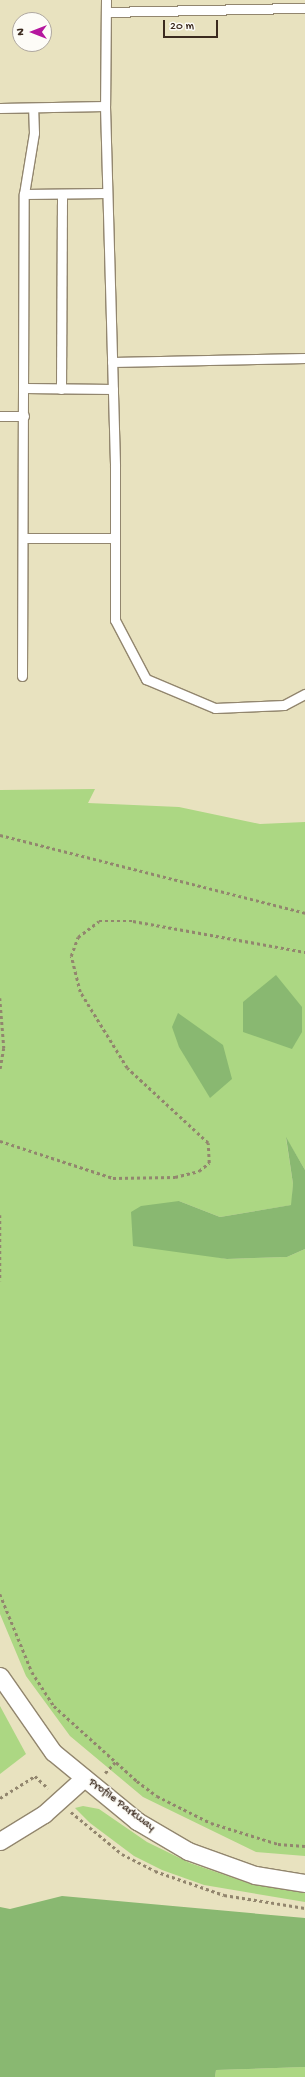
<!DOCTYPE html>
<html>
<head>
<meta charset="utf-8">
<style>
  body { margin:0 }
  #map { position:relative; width:305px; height:2077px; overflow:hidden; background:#e8e2bf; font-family:"Gochi Hand",sans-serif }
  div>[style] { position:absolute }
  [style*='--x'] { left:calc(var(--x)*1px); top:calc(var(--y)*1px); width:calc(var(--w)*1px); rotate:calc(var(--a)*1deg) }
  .green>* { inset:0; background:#acd783 }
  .forest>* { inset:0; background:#89b871 }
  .path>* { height:2.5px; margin-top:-1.25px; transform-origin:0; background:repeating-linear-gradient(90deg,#92866e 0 3px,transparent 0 6px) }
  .roads { filter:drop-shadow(1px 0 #92866e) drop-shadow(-1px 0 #92866e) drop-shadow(0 1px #92866e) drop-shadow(0 -1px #92866e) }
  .lane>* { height:9px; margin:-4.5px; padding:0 4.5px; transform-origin:4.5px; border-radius:4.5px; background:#fff }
  .street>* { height:17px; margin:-8.5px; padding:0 8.5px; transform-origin:8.5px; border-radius:8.5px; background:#fff }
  span { translate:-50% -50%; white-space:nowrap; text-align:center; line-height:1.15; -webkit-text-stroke:3.5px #fdfcf7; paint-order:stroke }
  .street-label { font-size:12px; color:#3b2a1e }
  .north { position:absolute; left:12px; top:12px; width:40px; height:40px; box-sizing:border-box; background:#fdfcf7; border:1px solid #afa8a0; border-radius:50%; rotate:270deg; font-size:11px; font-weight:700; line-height:16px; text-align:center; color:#3b2a1e }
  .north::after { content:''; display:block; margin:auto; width:14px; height:18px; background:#b5179e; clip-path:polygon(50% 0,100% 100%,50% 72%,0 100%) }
  .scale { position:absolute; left:163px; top:20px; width:55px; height:18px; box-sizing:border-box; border:2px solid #3b2a1e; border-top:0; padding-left:5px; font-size:12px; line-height:14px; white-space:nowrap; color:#3b2a1e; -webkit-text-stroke:3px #fdfcf7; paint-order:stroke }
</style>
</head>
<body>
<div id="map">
  <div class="green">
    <i style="clip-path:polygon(95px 789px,88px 803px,179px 807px,260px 824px,305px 822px,305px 1170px,286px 1138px,293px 1184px,292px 1205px,220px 1217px,179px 1201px,181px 1250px,227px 1259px,287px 1257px,305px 1249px,305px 1856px,256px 1852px,143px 1797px,70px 1736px,26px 1676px,0 1614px,0 790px)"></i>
    <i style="clip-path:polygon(0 1706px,26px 1754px,0 1774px)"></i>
    <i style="clip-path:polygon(83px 1806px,99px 1809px,147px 1842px,190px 1863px,251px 1884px,305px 1893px,305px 1902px,204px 1885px,162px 1870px,134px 1856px,90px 1823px,75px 1808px)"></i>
    <i style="clip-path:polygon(305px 2067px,305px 2077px,215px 2077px,216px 2070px)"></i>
  </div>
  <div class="forest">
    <i style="clip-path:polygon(276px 975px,302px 1007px,302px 1032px,292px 1049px,243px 1032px,243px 1002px)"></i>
    <i style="clip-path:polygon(178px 1013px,223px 1045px,232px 1079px,210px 1098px,179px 1047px,172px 1027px)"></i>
    <i style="clip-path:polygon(286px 1137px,305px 1170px,305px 1249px,287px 1257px,227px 1259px,133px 1246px,131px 1212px,141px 1206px,179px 1201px,220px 1217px,291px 1205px,293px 1184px)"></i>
    <i style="clip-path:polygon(62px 1896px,305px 1918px,305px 2067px,216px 2070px,215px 2077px,0 2077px,0 1907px,10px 1909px)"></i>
  </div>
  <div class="path">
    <i style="--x:0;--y:835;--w:315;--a:14.3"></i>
    <i style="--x:0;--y:998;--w:50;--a:85.4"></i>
    <i style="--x:4;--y:1048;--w:22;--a:100"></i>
    <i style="--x:0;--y:1141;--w:119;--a:18.1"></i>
    <i style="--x:113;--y:1178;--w:62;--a:-0.9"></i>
    <i style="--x:175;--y:1177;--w:25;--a:-14"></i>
    <i style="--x:199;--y:1171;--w:13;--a:-39"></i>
    <i style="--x:209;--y:1163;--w:20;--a:-93"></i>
    <i style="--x:208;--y:1143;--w:110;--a:-137.2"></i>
    <i style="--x:127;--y:1068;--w:89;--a:-121.7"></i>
    <i style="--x:80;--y:992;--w:37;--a:-104"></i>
    <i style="--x:71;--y:956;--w:20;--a:-70"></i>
    <i style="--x:78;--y:937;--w:26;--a:-37"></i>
    <i style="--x:99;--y:921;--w:34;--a:0"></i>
    <i style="--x:133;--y:921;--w:175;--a:10.2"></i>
    <i style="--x:0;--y:1215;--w:66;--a:90"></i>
    <i style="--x:0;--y:1594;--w:84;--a:67.7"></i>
    <i style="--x:32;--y:1672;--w:40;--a:57.1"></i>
    <i style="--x:54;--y:1706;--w:112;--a:42.1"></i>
    <i style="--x:137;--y:1781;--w:25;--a:37"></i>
    <i style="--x:157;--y:1796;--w:60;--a:26.6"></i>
    <i style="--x:211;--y:1823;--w:70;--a:17.4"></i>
    <i style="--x:278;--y:1844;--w:27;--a:4"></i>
    <i style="--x:105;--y:1773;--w:18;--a:-47"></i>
    <i style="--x:0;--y:1798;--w:41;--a:-32.2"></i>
    <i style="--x:35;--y:1776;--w:18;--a:43"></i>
    <i style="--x:71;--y:1812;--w:66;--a:39.5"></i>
    <i style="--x:122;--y:1854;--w:37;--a:27"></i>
    <i style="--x:155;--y:1871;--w:73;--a:19.2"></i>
    <i style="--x:224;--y:1895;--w:82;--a:9.1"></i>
  </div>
  <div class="roads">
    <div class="lane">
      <i style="--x:106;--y:0;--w:106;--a:90.5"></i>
      <i style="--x:105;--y:106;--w:360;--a:88.4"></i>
      <i style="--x:115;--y:466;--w:154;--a:90"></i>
      <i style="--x:115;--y:620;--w:67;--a:62.3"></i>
      <i style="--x:146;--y:679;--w:75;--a:22.8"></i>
      <i style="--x:215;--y:708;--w:69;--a:-2.5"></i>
      <i style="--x:284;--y:705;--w:24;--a:-28"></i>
      <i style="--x:106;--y:12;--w:199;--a:-1.2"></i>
      <i style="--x:0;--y:108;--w:105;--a:-1.1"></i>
      <i style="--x:24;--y:194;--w:83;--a:-0.7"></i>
      <i style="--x:112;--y:362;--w:193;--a:-1.2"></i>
      <i style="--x:25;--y:388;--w:88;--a:0.7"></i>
      <i style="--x:61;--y:389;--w:195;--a:-89.7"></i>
      <i style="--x:0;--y:416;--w:24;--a:0"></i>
      <i style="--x:24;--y:538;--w:91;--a:0"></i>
      <i style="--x:22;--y:676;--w:482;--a:-89.8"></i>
      <i style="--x:24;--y:194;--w:62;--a:-80.7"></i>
      <i style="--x:34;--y:133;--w:25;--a:-92"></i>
    </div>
    <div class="street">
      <i style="--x:0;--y:1676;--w:93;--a:55.1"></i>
      <i style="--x:53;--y:1752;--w:109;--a:39.4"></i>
      <i style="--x:137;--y:1821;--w:59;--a:30.5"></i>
      <i style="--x:188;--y:1851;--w:71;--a:19.7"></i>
      <i style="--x:255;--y:1875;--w:51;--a:9.1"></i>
      <i style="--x:0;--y:1841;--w:52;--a:-31.5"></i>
      <i style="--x:44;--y:1814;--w:54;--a:-42"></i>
    </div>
  </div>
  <div class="street-label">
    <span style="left:121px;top:1806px;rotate:37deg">Profile Parkway</span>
  </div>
  <div class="north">N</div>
  <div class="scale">20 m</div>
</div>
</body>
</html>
